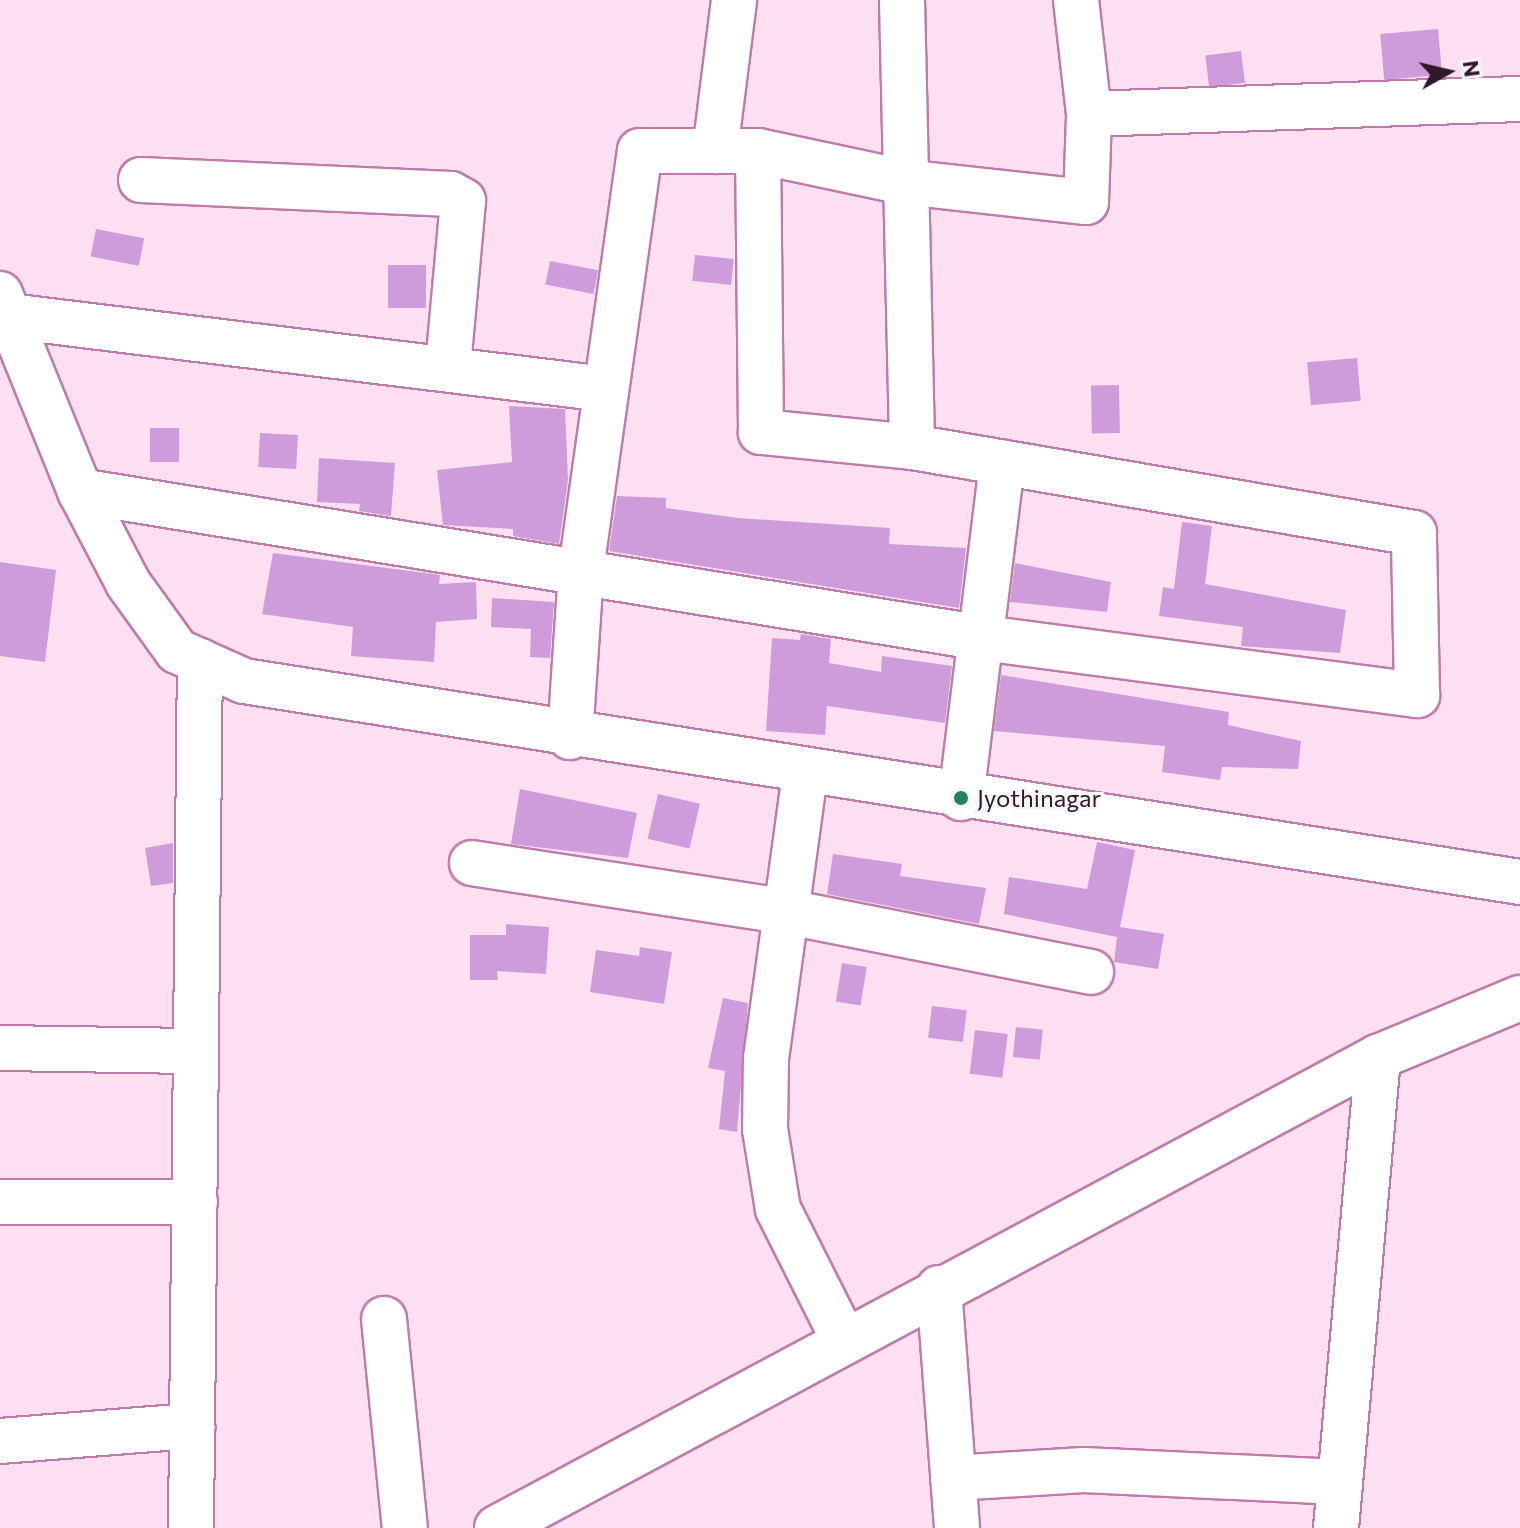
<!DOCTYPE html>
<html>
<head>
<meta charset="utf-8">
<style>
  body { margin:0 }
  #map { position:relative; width:1520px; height:1528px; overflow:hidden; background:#fddff2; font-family:Commissioner,sans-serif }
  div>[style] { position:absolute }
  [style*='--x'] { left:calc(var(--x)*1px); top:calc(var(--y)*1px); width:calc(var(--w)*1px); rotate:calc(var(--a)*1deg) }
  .building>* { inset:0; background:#ce9cda; transform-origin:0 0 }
  .roads { filter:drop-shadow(2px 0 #bf7ca9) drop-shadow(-2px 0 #bf7ca9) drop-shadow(0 2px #bf7ca9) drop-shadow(0 -2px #bf7ca9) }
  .minor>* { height:44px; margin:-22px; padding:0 22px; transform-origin:22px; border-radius:22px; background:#fff }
  .dots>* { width:22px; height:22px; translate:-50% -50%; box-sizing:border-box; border:4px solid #f6f6f6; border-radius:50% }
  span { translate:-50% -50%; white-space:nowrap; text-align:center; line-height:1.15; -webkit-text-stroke:6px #f6f6f6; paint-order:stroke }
  .poi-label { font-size:24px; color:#32172a }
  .left { translate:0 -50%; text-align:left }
  .north { position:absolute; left:1408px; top:32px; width:80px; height:80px; -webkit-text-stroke:6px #f6f6f6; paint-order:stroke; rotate:82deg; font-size:22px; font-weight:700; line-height:32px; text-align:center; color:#32172a }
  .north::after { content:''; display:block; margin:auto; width:28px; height:36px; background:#32172a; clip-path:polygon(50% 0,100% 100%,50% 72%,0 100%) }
</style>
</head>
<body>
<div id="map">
  <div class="building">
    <i style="left:1438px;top:29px;width:46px;height:58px;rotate:85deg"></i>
    <i style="left:1241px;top:51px;width:32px;height:36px;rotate:83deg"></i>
    <i style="left:96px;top:229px;width:49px;height:28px;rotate:11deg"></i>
    <i style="left:695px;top:255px;width:39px;height:26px;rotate:6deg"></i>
    <i style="left:550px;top:261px;width:49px;height:24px;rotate:11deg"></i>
    <i style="left:388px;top:265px;width:38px;height:43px"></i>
    <i style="left:1357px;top:358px;width:43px;height:50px;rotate:85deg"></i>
    <i style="left:1119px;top:385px;width:48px;height:28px;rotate:89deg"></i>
    <i style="clip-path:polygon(509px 406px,565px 409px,568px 480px,559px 544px,513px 536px,513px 529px,443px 525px,437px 470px,512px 462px)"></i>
    <i style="left:150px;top:428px;width:29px;height:34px"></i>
    <i style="left:260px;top:433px;width:38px;height:34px;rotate:3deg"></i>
    <i style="clip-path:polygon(319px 458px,395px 463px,391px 516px,359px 511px,360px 504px,317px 502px)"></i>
    <i style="clip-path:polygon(617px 496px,666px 498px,666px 508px,738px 518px,890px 528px,889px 544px,966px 548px,959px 608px,609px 551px)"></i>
    <i style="clip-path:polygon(1182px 522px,1212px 526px,1205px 584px,1346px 610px,1340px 653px,1241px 646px,1243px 627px,1159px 616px,1163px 587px,1174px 589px)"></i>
    <i style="clip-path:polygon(273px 553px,440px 575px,439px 584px,476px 582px,477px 619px,436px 622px,434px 662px,351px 656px,353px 627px,262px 614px)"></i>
    <i style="clip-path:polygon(0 562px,56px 570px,45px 662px,0 656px)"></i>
    <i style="clip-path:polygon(1015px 563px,1111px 582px,1107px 612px,1010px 602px)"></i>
    <i style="clip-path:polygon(492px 598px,554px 602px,550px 658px,530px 657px,531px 629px,491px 627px)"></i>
    <i style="clip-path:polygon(801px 634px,831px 639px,829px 663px,881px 672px,882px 656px,952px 666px,945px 723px,827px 706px,825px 735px,766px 731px,772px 638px,800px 640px)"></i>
    <i style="clip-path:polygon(1001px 675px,1229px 712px,1228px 725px,1301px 741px,1298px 769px,1222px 767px,1220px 780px,1162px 772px,1165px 746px,994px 731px)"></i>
    <i style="clip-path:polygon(520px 789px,637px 813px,628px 858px,511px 844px)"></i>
    <i style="left:658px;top:794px;width:43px;height:46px;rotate:13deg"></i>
    <i style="clip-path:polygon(1097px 842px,1135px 850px,1120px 927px,1164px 934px,1158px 969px,1114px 962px,1117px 937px,1004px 914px,1009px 877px,1087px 889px)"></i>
    <i style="clip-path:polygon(173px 843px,173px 883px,151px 886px,145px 848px)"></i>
    <i style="clip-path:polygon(833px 854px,902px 864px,900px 876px,986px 888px,979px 924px,827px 894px)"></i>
    <i style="clip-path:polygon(506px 924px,549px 927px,546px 974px,497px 971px,498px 980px,470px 980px,470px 935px,506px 935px)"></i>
    <i style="clip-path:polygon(640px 947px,672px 952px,664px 1004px,590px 992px,596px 950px,639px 956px)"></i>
    <i style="left:842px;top:963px;width:25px;height:39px;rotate:9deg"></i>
    <i style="clip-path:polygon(723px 998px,748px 1003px,737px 1132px,719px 1129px,725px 1071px,708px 1068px)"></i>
    <i style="left:932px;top:1006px;width:35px;height:32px;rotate:7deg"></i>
    <i style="left:1016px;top:1027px;width:27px;height:30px;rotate:6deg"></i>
    <i style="left:975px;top:1030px;width:33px;height:44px;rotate:7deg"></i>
  </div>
  <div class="roads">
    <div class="minor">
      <i style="--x:902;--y:0;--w:447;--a:88.7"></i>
      <i style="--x:1089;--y:114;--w:431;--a:-2"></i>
      <i style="--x:715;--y:151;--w:152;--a:-82.8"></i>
      <i style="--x:141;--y:180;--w:310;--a:2.6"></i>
      <i style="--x:451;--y:194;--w:14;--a:30"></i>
      <i style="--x:463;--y:201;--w:166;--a:95.2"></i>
      <i style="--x:0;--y:294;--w:213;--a:67.9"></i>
      <i style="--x:80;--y:491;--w:104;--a:62.4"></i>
      <i style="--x:128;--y:583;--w:84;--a:54.2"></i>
      <i style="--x:177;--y:651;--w:73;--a:24.1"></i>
      <i style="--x:244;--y:681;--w:1292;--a:8.95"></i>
      <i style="--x:9;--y:316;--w:600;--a:6.98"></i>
      <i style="--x:80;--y:491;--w:915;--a:9.25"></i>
      <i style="--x:983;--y:638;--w:438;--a:7.5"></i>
      <i style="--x:1417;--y:695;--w:162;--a:-91.1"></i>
      <i style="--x:1414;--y:533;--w:509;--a:-170.28"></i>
      <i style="--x:912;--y:447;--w:152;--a:-174.3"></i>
      <i style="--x:761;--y:432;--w:281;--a:-90.6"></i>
      <i style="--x:570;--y:737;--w:167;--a:-86.2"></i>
      <i style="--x:581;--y:570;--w:423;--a:-82"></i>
      <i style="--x:640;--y:151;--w:118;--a:0"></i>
      <i style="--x:758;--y:151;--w:149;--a:12"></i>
      <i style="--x:904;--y:182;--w:183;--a:6.3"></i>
      <i style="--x:1086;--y:202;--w:88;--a:-88"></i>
      <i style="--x:1089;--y:114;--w:115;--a:-96.5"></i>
      <i style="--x:805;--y:774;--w:287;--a:97.8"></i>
      <i style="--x:766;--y:1058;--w:71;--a:90.8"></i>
      <i style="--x:765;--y:1129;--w:81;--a:80.8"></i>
      <i style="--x:778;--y:1209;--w:147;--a:63.3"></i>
      <i style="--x:961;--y:798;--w:338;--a:-83"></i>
      <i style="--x:472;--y:863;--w:315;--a:8.8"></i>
      <i style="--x:783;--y:911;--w:314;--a:11.2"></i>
      <i style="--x:0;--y:1048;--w:196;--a:0.9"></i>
      <i style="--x:0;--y:1202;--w:195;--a:0"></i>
      <i style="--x:939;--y:1288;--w:241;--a:85.7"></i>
      <i style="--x:384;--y:1319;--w:210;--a:84.3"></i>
      <i style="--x:0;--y:1441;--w:193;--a:-4.5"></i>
      <i style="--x:953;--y:1478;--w:131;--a:-3.5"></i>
      <i style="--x:1084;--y:1470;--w:256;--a:2.7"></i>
      <i style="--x:191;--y:1528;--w:867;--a:-89.41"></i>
      <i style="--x:497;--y:1528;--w:999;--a:-28.13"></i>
      <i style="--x:1378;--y:1057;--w:154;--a:-22.6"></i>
      <i style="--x:1336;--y:1528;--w:473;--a:-84.9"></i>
    </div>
  </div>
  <div class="dots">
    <i style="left:961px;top:798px;background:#248258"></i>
  </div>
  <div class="poi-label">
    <span class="left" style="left:977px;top:798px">Jyothinagar</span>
  </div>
  <div class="north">N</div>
</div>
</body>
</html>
